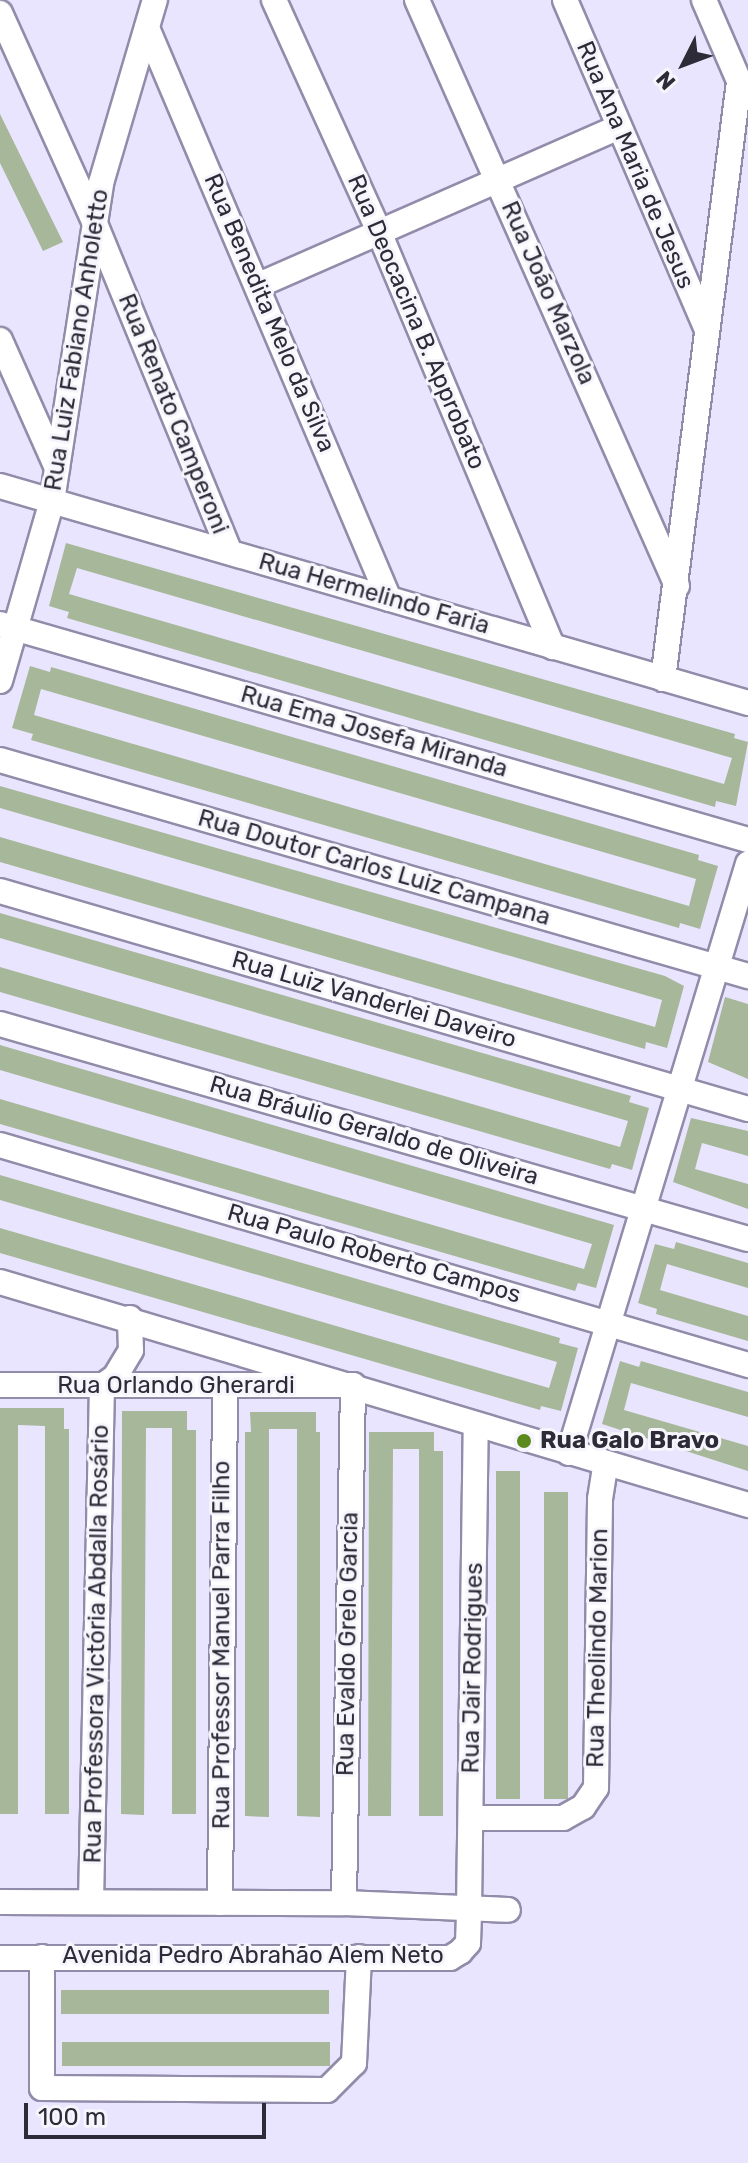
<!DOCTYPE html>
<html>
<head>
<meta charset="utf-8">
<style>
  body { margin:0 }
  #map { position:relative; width:748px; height:2163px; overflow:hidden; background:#eae5ff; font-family:Rubik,sans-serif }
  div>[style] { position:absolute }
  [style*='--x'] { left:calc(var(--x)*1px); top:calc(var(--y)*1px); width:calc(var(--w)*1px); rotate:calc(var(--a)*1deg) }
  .building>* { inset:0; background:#a7b799; transform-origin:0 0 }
  .roads { filter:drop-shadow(2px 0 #928ba9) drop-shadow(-2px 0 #928ba9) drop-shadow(0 2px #928ba9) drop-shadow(0 -2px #928ba9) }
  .minor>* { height:24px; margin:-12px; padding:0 12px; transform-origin:12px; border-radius:12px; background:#fff }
  .dots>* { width:22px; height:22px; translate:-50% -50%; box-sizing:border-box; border:4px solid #f6f5fc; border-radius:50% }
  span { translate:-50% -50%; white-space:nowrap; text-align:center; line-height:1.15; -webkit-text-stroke:6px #f6f5fc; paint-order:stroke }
  .street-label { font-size:24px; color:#2d2b37 }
  .poi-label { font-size:24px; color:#2d2b37; font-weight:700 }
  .left { translate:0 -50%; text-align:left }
  .north { position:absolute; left:644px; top:24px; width:80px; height:80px; -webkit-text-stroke:6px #f6f5fc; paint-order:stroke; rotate:228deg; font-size:22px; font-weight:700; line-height:32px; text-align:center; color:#2d2b37 }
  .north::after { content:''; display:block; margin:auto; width:28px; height:36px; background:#2d2b37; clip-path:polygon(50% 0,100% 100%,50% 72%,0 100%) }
  .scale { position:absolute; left:24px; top:2103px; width:242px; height:36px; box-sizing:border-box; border:4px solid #2d2b37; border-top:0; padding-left:10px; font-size:24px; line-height:28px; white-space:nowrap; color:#2d2b37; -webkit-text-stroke:6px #f6f5fc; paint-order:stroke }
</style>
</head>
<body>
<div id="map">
  <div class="building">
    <i style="clip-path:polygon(0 114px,63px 242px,43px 251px,0 163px)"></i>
    <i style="clip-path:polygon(evenodd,66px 543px,735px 734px,734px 738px,748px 742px,736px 806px,716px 801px,715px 807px,67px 618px,69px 612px,49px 606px,66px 543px,77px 568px,732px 758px,724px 784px,69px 594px,77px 568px)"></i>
    <i style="clip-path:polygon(evenodd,30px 666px,50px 672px,51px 667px,699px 855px,698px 860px,718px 866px,700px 929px,680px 923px,679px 928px,31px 740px,33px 734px,12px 728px,30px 666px,41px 689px,696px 879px,689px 906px,34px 715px,41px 689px)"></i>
    <i style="clip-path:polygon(0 786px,665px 976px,684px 986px,667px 1048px,646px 1042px,645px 1049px,0 862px,0 837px,655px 1027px,662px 1000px,0 808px)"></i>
    <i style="clip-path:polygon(0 913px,631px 1096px,629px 1102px,649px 1108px,632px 1170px,612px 1164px,610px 1169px,0 992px,0 967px,620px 1147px,628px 1121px,0 938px)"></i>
    <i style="clip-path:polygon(725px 997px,748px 1004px,748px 1079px,708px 1062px)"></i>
    <i style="clip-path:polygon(0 1045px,614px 1225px,596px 1288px,578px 1283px,575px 1291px,0 1124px,0 1099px,584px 1269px,592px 1244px,0 1070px)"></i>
    <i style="clip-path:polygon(691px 1118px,748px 1131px,748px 1156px,702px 1143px,695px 1169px,748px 1184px,748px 1209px,673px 1182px)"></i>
    <i style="clip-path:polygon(0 1175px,560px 1338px,559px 1343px,578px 1348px,561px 1411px,541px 1406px,540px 1410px,0 1253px,0 1228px,549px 1388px,557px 1362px,0 1200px)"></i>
    <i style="clip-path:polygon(676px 1242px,748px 1263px,748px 1288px,667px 1264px,660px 1290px,748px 1316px,748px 1341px,656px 1314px,657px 1309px,638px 1303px,655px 1244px,674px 1249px)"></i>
    <i style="clip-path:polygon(620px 1361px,639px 1367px,641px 1361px,748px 1392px,748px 1417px,631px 1383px,624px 1410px,748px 1446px,748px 1471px,602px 1424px)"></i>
    <i style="clip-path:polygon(0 1408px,64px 1408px,64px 1429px,69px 1429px,69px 1814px,45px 1814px,45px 1426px,18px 1425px,18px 1814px,0 1814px)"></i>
    <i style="clip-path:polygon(122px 1411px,187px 1411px,187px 1430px,196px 1430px,196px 1814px,172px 1814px,172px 1428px,146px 1428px,144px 1815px,121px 1814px)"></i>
    <i style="clip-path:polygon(250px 1412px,316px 1412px,316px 1432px,320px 1432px,320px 1817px,297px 1816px,297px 1429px,269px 1429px,269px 1817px,245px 1816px,245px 1432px,251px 1432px)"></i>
    <i style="clip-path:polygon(369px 1432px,434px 1432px,434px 1451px,443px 1451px,443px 1816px,419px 1816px,419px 1449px,393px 1449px,391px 1816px,368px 1816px)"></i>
    <i style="left:496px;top:1471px;width:24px;height:328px"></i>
    <i style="left:544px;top:1492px;width:24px;height:307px"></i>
    <i style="left:61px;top:1990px;width:268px;height:24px"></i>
    <i style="left:62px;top:2042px;width:268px;height:24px"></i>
  </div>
  <div class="roads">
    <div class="minor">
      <i style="--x:274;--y:0;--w:255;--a:65.6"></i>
      <i style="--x:379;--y:232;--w:450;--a:67.3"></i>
      <i style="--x:417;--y:0;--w:641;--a:66.07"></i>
      <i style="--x:565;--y:0;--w:357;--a:66.7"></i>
      <i style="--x:704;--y:0;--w:106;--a:66.6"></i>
      <i style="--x:0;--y:13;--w:228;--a:65.7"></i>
      <i style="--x:94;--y:221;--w:358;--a:67.7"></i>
      <i style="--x:147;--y:28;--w:620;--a:67.03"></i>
      <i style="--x:259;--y:285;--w:393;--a:-23.7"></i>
      <i style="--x:0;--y:340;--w:140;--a:66"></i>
      <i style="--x:0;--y:486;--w:779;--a:16.18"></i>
      <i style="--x:0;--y:624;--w:779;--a:16.11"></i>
      <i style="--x:663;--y:679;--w:602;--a:-82.75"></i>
      <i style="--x:0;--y:681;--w:187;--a:-73.9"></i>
      <i style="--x:52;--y:501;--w:322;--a:-81.2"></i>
      <i style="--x:101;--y:183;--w:191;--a:-73.6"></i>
      <i style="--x:0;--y:760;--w:779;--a:16.11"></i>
      <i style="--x:0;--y:891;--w:779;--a:16.25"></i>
      <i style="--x:0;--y:1024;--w:778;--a:16.04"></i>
      <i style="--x:0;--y:1145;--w:780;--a:16.39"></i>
      <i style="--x:0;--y:1282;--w:781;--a:16.6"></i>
      <i style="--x:0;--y:1385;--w:353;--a:0"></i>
      <i style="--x:353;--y:1385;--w:518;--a:91"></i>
      <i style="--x:569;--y:1453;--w:616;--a:-73.1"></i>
      <i style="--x:471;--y:1818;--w:92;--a:0"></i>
      <i style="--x:563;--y:1818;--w:23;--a:-29"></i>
      <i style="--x:583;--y:1807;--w:23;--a:-56"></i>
      <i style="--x:596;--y:1788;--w:289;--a:-89.2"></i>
      <i style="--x:600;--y:1499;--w:33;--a:-81"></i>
      <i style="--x:0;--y:1902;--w:344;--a:0.2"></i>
      <i style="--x:344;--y:1903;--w:164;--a:2.4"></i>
      <i style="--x:91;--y:1902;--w:516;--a:-88.78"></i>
      <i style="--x:102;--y:1386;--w:16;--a:-35"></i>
      <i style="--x:115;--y:1377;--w:31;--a:-59"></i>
      <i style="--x:131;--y:1350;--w:32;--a:-92"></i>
      <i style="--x:220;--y:1903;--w:516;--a:-89.44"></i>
      <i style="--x:42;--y:1957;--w:131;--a:90"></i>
      <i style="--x:42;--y:2088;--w:285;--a:0.4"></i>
      <i style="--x:327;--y:2090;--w:38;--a:-45"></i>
      <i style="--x:354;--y:2063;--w:106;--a:-87.3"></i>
      <i style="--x:0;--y:1958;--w:450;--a:0"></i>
      <i style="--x:450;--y:1958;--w:12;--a:-31"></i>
      <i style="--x:460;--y:1952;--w:12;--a:-48"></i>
      <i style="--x:468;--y:1943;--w:34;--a:-88"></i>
      <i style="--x:469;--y:1909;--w:481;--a:-89.2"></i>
    </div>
  </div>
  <div class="dots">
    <i style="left:524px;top:1441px;background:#5b891c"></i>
  </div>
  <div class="street-label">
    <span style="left:635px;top:165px;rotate:67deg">Rua Ana Maria de Jesus</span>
    <span style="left:548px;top:293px;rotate:66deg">Rua João Marzola</span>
    <span style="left:269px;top:313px;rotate:67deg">Rua Benedita Melo da Silva</span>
    <span style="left:416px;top:322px;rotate:67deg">Rua Deocacina B. Approbato</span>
    <span style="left:77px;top:340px;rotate:-81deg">Rua Luiz Fabiano Anholetto</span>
    <span style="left:173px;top:414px;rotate:68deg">Rua Renato Camperoni</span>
    <span style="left:374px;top:594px;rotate:16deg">Rua Hermelindo Faria</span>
    <span style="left:374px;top:732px;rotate:16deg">Rua Ema Josefa Miranda</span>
    <span style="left:374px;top:868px;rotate:16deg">Rua Doutor Carlos Luiz Campana</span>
    <span style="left:374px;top:1000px;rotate:16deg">Rua Luiz Vanderlei Daveiro</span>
    <span style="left:374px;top:1131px;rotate:16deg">Rua Bráulio Geraldo de Oliveira</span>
    <span style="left:374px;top:1254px;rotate:16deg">Rua Paulo Roberto Campos</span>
    <span style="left:176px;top:1386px">Rua Orlando Gherardi</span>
    <span style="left:97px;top:1644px;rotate:-89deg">Rua Professora Victória Abdalla Rosário</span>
    <span style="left:348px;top:1644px;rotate:-89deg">Rua Evaldo Grelo Garcia</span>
    <span style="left:222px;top:1645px;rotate:-90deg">Rua Professor Manuel Parra Filho</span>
    <span style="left:598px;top:1648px;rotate:-89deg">Rua Theolindo Marion</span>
    <span style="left:473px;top:1668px;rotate:-89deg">Rua Jair Rodrigues</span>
    <span style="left:253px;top:1956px">Avenida Pedro Abrahão Alem Neto</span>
  </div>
  <div class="poi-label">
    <span class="left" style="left:540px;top:1441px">Rua Galo Bravo</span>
  </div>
  <div class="north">N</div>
  <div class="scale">100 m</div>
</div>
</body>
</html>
